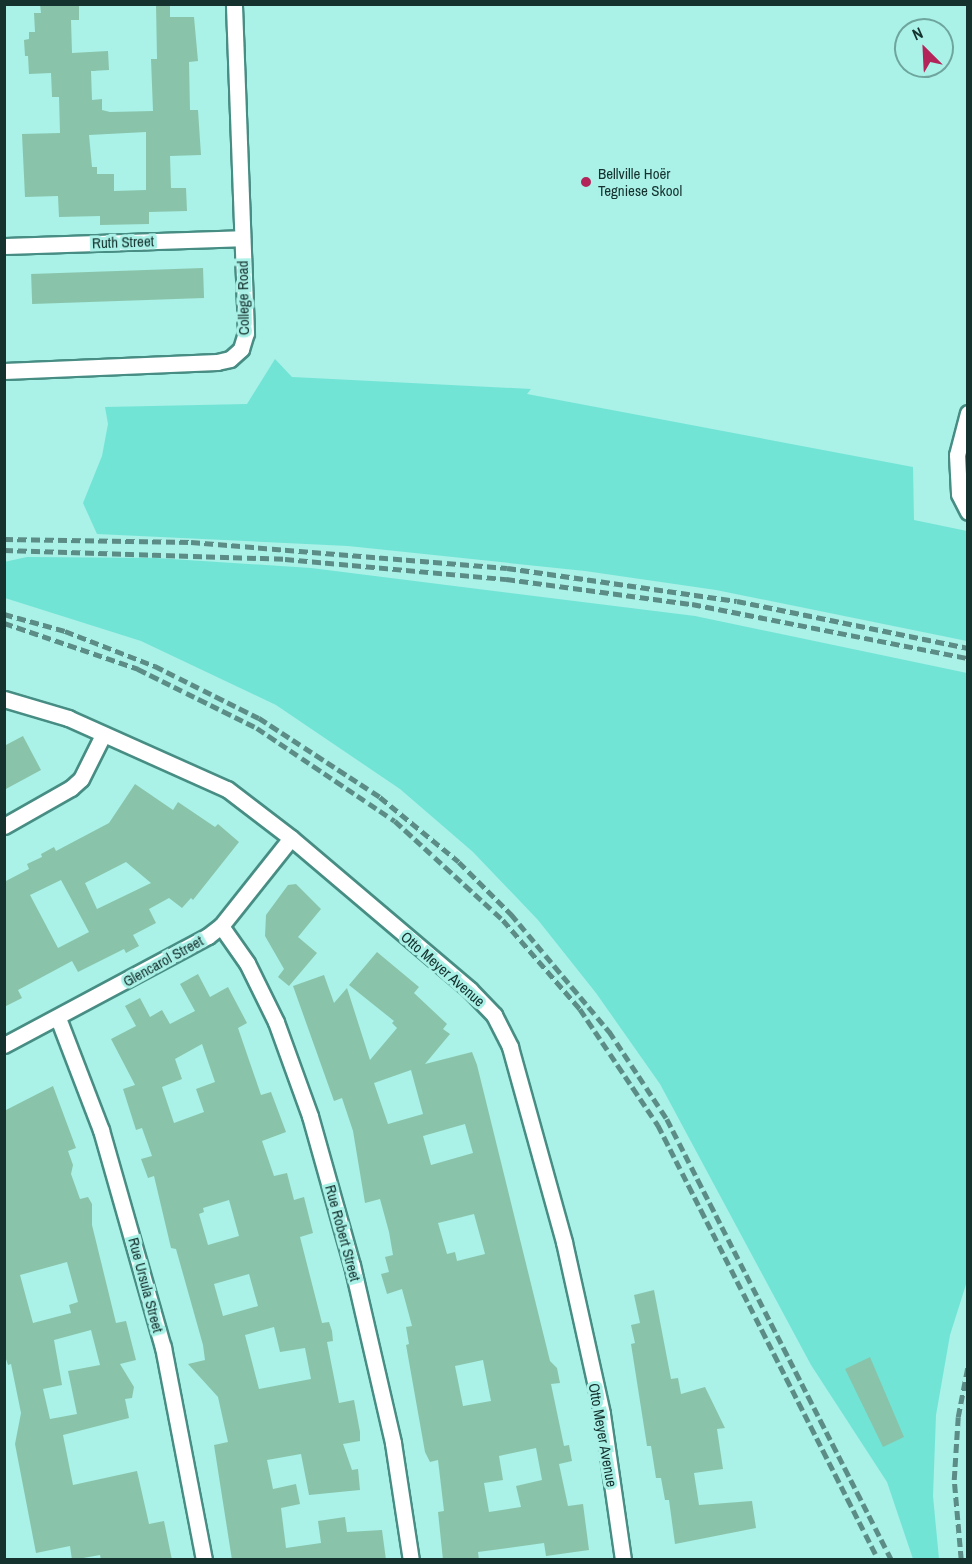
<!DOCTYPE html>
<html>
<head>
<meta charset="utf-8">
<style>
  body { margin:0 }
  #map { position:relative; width:972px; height:1564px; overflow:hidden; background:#aaf1e7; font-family:"Archivo Narrow",sans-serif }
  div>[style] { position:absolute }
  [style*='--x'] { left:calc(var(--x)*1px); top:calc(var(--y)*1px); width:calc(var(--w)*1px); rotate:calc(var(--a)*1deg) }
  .green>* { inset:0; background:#71e4d6 }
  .building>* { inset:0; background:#89c4aa; transform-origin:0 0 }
  .roads { filter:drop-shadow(2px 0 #478d84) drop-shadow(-2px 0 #478d84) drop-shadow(0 2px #478d84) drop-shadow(0 -2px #478d84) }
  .minor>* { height:15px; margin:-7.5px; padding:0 7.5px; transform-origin:7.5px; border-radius:7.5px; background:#fff }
  .rail>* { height:4.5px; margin-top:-2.25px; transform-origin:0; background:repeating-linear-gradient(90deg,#5b8c85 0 9px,transparent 0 13.5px) }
  .dots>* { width:16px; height:16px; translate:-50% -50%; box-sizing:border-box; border:3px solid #aaf1e7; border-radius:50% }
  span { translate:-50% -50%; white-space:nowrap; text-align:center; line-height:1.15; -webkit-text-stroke:6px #aaf1e7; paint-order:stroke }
  .poi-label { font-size:15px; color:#15322e }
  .left { translate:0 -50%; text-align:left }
  .street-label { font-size:15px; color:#15322e }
  .frame { position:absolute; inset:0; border:6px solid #15322e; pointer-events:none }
  .north { position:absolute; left:894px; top:18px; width:60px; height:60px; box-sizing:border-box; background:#aaf1e7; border:2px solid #6ea59d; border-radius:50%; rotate:336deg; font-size:16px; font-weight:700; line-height:24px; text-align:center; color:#15322e }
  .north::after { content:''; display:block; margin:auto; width:21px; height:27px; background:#b32559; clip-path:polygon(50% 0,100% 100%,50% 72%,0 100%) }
</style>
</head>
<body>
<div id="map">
  <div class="green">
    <i style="clip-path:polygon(275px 359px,292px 377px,531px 389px,527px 394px,913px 467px,914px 520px,967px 531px,967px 641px,716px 590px,585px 571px,348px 546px,97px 534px,83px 503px,102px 456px,108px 424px,105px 407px,247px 404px)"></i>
    <i style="clip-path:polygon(27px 557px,156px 558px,311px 568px,695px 616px,967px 673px,968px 1278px,950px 1335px,936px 1415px,933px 1496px,939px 1559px,913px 1559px,887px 1482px,811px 1365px,660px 1084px,596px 993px,538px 920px,473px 852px,400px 789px,276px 705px,141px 641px,5px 598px,4px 562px)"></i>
  </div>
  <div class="building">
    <i style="clip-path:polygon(evenodd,40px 4px,79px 4px,79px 20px,71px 20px,72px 53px,108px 51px,109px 70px,91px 71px,92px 100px,102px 99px,102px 110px,110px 112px,153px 111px,151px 59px,157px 59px,156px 4px,170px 4px,170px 17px,194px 17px,198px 61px,189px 62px,190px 110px,198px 110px,201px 155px,170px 156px,171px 188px,186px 188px,187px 211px,149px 212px,149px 224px,100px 225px,100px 216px,59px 217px,58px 196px,25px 197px,22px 134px,60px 133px,59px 97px,52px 97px,51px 73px,29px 74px,28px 56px,25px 56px,24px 40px,29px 39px,29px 32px,35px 32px,34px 13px,41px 13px,40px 4px,146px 132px,146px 190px,114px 191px,114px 174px,97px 174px,97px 167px,92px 167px,89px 135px,146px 132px)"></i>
    <i style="left:203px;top:268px;width:30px;height:172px;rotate:88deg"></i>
    <i style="clip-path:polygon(23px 736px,41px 770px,4px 790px,4px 746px)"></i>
    <i style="clip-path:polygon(evenodd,135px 784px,173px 810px,178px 802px,215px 827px,218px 824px,239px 842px,193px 900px,191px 898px,182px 908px,169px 898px,149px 909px,156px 923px,133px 935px,139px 946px,126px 953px,124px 949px,78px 972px,72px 961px,18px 990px,22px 998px,4px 1007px,4px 882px,29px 869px,27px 864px,42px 857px,41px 854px,54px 847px,56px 851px,109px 823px,135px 784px,126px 862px,151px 883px,97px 909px,85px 883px,126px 862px,135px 784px,61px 880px,89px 932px,58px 948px,30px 895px,61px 880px)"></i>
    <i style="clip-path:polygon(296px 884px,321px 909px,298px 937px,317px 953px,289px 986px,278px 977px,284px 969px,265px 936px,266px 915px,288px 885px)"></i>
    <i style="clip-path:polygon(evenodd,377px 952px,419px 987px,414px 993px,447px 1024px,443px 1029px,450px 1034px,425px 1064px,472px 1052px,477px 1065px,550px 1361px,557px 1368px,560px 1383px,551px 1384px,564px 1446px,569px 1445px,572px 1461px,559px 1464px,568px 1506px,583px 1504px,589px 1550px,546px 1556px,544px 1543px,478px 1552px,479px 1560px,443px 1560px,438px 1512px,444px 1511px,438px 1460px,430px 1462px,425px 1452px,406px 1345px,409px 1344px,406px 1327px,412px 1326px,402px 1289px,387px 1294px,381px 1274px,389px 1272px,385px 1257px,393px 1255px,389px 1232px,380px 1199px,365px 1203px,353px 1131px,342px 1098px,334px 1101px,293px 986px,324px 975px,334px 1003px,347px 988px,370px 1060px,397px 1028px,392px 1023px,394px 1021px,349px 985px,377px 952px,411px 1070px,423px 1114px,388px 1124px,374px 1083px,411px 1070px,377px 952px,465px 1124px,473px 1153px,431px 1165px,423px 1136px,465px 1124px,377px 952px,474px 1214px,485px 1254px,457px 1261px,455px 1252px,447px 1254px,438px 1223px,474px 1214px,377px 952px,483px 1360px,491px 1401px,463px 1406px,455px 1366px,483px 1360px,377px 952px,536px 1448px,542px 1480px,516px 1486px,521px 1507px,489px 1512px,484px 1483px,503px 1480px,499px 1456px,536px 1448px)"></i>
    <i style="clip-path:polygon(evenodd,198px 974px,210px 997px,228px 987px,247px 1023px,238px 1028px,261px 1095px,271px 1092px,286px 1132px,262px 1141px,274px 1176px,287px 1173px,294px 1200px,304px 1197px,313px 1233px,300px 1237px,322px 1323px,329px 1322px,332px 1331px,333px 1341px,327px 1342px,339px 1403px,354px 1400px,360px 1432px,360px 1441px,343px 1444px,352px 1470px,358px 1469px,360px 1490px,309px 1495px,301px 1454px,267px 1460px,273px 1489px,296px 1484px,300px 1504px,281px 1508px,286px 1548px,321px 1543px,318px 1521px,345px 1517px,347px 1532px,382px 1530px,386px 1560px,232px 1560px,214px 1445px,228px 1442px,218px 1397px,188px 1364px,205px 1360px,203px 1345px,176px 1249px,171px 1248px,154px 1176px,148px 1178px,141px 1159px,152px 1156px,142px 1128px,136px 1130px,123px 1089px,135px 1085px,111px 1039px,136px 1026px,125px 1006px,140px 998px,150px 1017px,162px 1010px,170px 1024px,195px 1011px,180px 984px,198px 974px,202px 1044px,215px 1082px,196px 1089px,204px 1112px,174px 1123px,162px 1087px,182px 1079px,175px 1059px,202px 1044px,198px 974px,229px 1200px,239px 1236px,208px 1245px,199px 1214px,204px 1212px,203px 1208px,229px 1200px,198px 974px,249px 1274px,258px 1306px,223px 1316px,214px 1284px,249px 1274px,198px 974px,274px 1327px,280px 1352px,305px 1348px,311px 1379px,259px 1389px,245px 1335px,274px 1327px)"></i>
    <i style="clip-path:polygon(evenodd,53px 1086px,76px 1148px,68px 1151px,73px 1165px,71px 1174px,80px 1199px,88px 1197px,92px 1204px,92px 1225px,116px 1323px,126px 1321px,136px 1360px,120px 1364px,134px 1387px,132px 1398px,125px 1399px,129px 1418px,63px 1435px,73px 1485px,137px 1471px,149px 1524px,164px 1521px,172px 1560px,101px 1560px,100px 1555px,72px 1560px,70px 1546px,36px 1553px,15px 1444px,21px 1413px,11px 1364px,8px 1365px,4px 1353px,4px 1111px,53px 1086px,67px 1262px,78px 1302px,69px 1305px,71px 1313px,33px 1323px,20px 1275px,67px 1262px,53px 1086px,91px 1330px,100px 1365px,68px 1371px,77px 1414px,50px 1419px,43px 1389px,62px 1385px,54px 1340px,91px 1330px)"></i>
    <i style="clip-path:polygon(654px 1290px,671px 1379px,678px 1378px,681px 1394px,705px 1387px,725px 1428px,717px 1429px,723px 1469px,694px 1473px,699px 1505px,752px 1501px,756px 1528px,675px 1544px,669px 1500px,665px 1500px,661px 1478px,656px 1478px,651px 1446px,647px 1446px,631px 1344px,635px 1343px,631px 1325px,640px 1323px,634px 1295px)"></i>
    <i style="clip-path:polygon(870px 1357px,904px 1437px,883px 1447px,845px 1369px)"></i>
  </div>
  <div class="roads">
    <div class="minor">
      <i style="--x:4;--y:246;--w:237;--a:-1.9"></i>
      <i style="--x:4;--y:371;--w:213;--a:-2.4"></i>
      <i style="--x:217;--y:362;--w:13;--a:-13"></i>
      <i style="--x:230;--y:359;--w:15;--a:-42"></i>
      <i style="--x:241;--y:349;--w:17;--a:-73"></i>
      <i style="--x:246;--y:333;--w:329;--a:-92.1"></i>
      <i style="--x:968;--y:413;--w:43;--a:104.7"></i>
      <i style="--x:957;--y:455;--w:39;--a:87"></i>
      <i style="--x:959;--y:494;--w:20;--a:63"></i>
      <i style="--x:4;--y:699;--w:67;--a:16.5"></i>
      <i style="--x:68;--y:718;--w:174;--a:24.1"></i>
      <i style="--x:227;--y:789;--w:81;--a:37.4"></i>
      <i style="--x:291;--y:838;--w:235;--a:40.3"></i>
      <i style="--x:470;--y:990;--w:35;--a:46"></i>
      <i style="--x:494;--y:1015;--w:36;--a:63"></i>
      <i style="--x:510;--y:1047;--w:202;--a:74.5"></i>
      <i style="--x:564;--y:1242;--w:176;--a:77.5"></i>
      <i style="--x:602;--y:1414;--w:148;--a:81.8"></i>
      <i style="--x:4;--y:826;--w:77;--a:-29.6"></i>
      <i style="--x:71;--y:788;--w:13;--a:-42"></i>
      <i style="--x:81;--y:779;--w:47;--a:-63.4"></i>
      <i style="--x:221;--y:926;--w:45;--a:54.9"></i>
      <i style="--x:247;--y:963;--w:66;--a:63.8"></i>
      <i style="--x:276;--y:1022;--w:100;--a:70.1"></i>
      <i style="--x:310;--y:1116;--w:155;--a:74.3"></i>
      <i style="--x:352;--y:1265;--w:183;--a:77"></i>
      <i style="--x:393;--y:1443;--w:118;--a:81.3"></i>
      <i style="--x:58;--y:1018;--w:120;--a:69"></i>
      <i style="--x:101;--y:1130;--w:226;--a:74.1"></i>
      <i style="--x:163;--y:1347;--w:217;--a:79.1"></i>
      <i style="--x:4;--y:1045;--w:231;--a:-28.1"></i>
      <i style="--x:208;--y:936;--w:16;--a:-38"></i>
      <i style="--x:221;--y:926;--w:112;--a:-51.5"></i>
    </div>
  </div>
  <div class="rail">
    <i style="--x:4;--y:539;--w:187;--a:0.9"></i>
    <i style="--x:191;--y:542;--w:317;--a:4.7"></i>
    <i style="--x:507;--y:568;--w:232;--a:8.2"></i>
    <i style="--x:737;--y:601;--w:236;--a:11.5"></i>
    <i style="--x:4;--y:550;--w:281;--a:1.8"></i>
    <i style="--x:285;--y:559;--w:222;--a:5.2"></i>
    <i style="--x:506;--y:579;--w:188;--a:7.7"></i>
    <i style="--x:692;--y:604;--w:281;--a:11.1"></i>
    <i style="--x:4;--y:614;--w:63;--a:15.6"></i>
    <i style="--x:65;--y:631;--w:97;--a:21.3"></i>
    <i style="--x:155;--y:666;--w:116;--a:26.6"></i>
    <i style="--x:259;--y:718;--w:145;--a:33.1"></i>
    <i style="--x:380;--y:797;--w:102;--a:39.4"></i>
    <i style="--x:459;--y:862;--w:74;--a:45"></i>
    <i style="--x:511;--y:914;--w:153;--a:50.1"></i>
    <i style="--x:609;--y:1031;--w:105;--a:56.6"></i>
    <i style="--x:667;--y:1119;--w:495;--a:63"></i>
    <i style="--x:4;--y:623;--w:142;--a:18.9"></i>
    <i style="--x:138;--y:669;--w:133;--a:26.4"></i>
    <i style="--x:257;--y:728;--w:166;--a:34"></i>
    <i style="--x:395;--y:821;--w:147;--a:42.5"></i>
    <i style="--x:503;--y:920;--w:118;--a:49.1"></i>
    <i style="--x:580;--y:1009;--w:140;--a:56.1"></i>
    <i style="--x:658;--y:1125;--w:488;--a:63.1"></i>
    <i style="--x:961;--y:1560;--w:80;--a:-95"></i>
    <i style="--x:954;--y:1480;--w:63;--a:-86.4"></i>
    <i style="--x:958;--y:1417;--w:53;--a:-79.1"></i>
  </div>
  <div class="dots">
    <i style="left:586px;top:182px;background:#b32559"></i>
  </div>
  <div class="poi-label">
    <span class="left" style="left:598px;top:182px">Bellville Hoër<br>Tegniese Skool</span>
  </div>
  <div class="street-label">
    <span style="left:123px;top:242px;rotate:-2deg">Ruth Street</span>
    <span style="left:243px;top:298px;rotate:-91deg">College Road</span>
    <span style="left:163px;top:961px;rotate:-29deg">Glencarol Street</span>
    <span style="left:443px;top:969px;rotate:41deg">Otto Meyer Avenue</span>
    <span style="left:343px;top:1233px;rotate:75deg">Rue Robert Street</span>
    <span style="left:146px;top:1285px;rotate:75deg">Rue Ursula Street</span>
    <span style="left:603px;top:1435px;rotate:80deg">Otto Meyer Avenue</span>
  </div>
  <div class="frame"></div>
  <div class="north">N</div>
</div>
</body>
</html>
